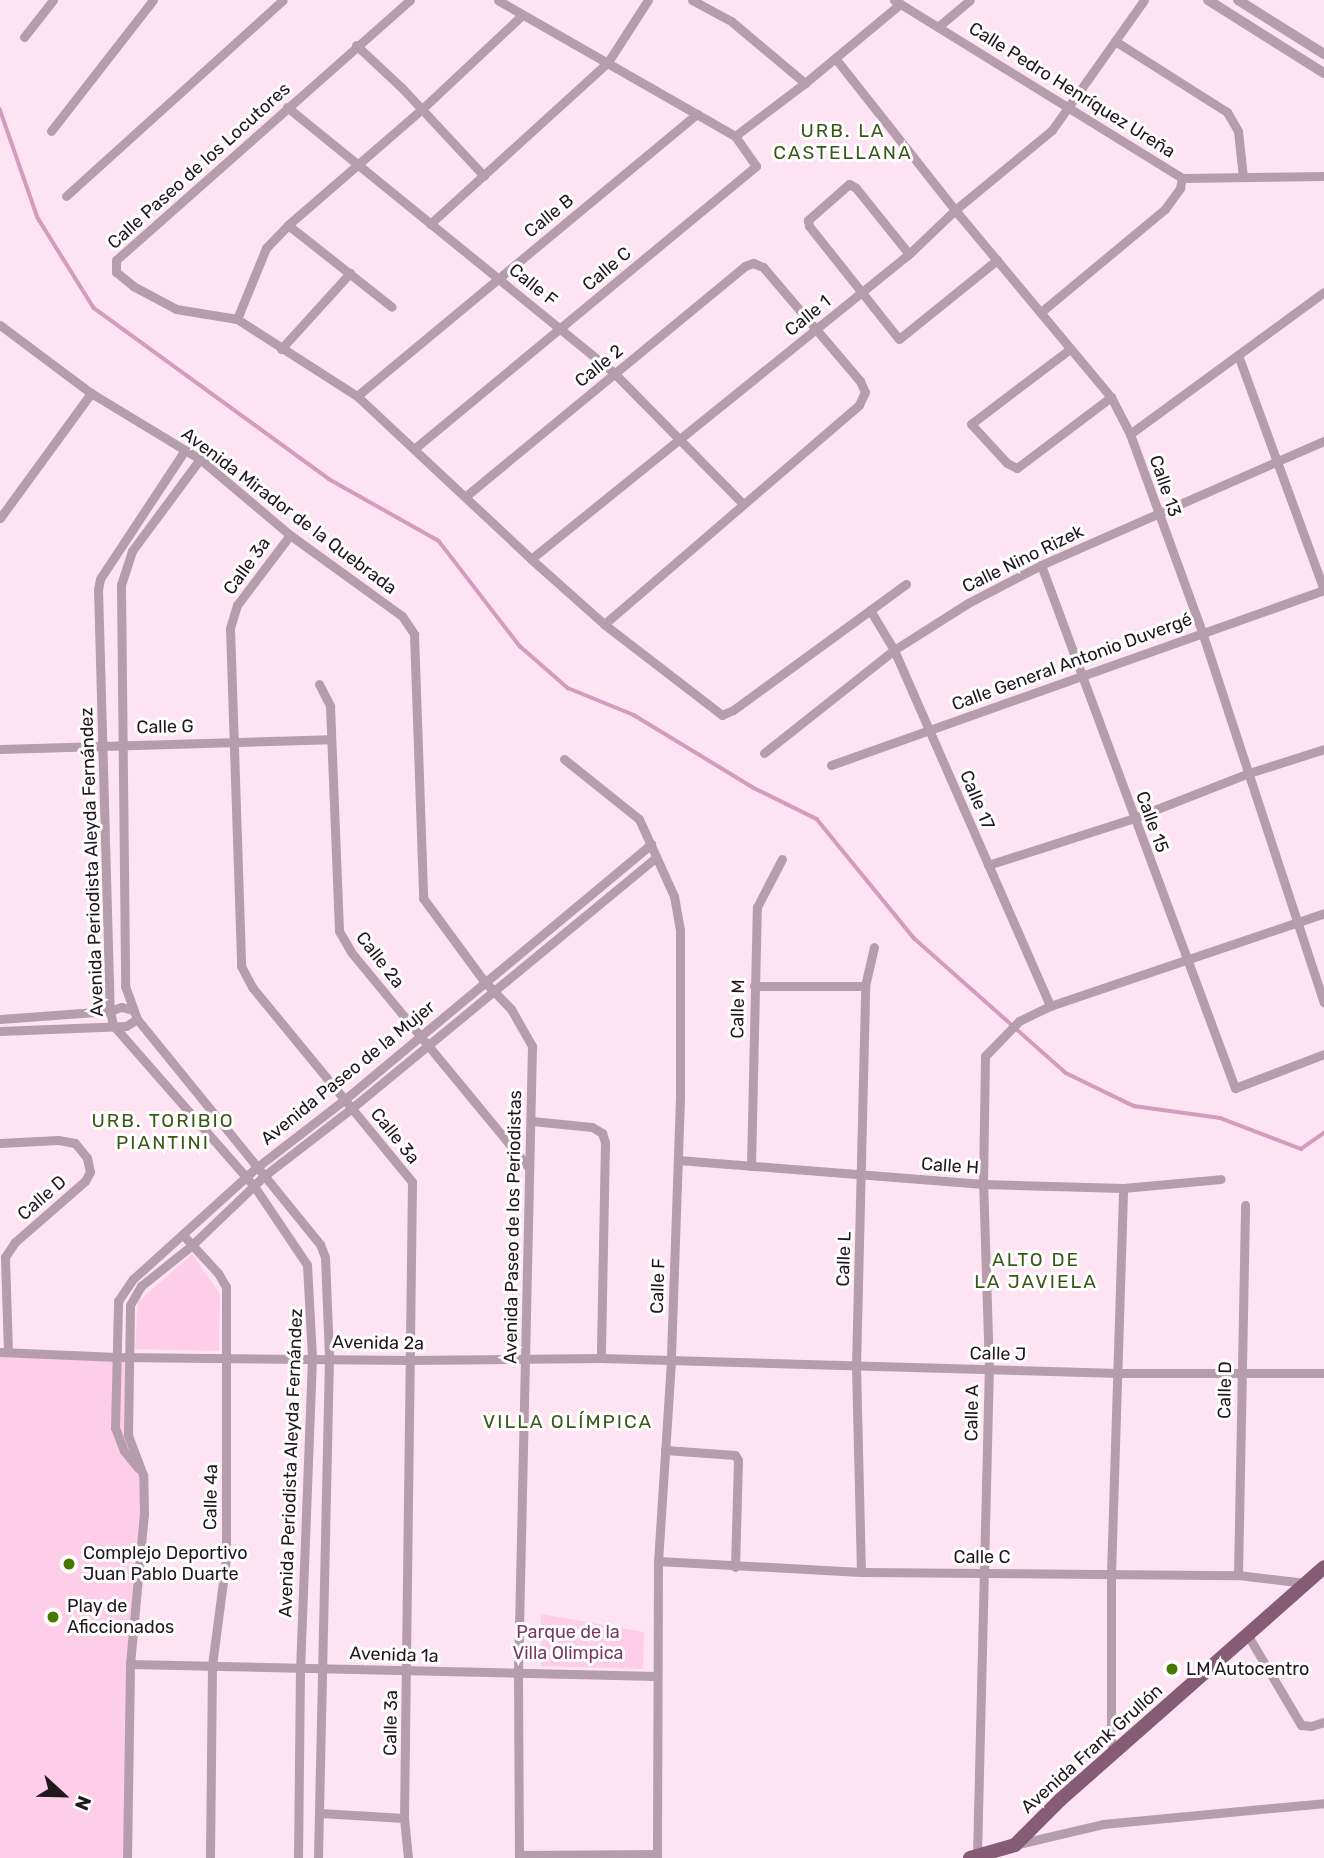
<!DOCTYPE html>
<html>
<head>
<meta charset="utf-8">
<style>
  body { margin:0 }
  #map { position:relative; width:1324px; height:1858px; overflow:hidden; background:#fee4f2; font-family:Rubik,sans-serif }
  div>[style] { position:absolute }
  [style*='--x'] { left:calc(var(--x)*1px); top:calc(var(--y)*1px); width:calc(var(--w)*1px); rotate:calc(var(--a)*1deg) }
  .green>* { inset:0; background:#fecde8 }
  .stream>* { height:3.5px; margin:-1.75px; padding:0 1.75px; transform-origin:1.75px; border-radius:1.75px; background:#d49cbc }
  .minor>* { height:9px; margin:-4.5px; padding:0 4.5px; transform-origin:4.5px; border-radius:4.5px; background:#b69dab }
  .tertiary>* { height:10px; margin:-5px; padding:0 5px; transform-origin:5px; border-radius:5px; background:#b69dab }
  .primary>* { height:14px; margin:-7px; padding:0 7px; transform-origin:7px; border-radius:7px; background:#865b74 }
  .dots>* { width:19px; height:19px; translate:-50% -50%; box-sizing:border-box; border:4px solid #fff; border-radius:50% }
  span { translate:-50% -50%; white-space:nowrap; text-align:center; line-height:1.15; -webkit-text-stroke:6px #fff; paint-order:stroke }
  .street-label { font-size:18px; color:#22171d }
  .poi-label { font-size:18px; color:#22171d }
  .left { translate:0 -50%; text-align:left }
  .park-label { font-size:18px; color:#7a3761 }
  .neighbourhood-label { font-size:19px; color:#395918; letter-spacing:2px }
  .north { position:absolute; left:28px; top:1760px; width:70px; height:70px; -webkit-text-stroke:5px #fff; paint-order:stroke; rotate:112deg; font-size:19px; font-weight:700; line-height:28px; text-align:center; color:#22171d }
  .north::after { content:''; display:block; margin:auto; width:24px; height:32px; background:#22171d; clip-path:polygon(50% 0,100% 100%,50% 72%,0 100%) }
</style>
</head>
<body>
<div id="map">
  <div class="green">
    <i style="clip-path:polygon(192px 1254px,220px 1294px,219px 1351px,135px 1349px,138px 1302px)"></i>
    <i style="clip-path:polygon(0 1355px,129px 1356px,128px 1435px,143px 1475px,133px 1613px,127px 1858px,0 1858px)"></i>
    <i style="clip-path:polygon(541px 1614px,644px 1632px,643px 1669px,541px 1666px)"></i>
  </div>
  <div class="stream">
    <i style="--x:0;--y:109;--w:115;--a:70.8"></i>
    <i style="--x:38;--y:218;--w:106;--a:58.1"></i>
    <i style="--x:94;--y:308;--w:291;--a:36"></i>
    <i style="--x:329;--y:479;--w:126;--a:29.4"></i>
    <i style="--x:439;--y:541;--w:133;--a:52.4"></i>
    <i style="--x:520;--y:646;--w:64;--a:41.2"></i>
    <i style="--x:568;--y:688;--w:71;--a:22.2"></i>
    <i style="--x:634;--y:715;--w:140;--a:31.3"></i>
    <i style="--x:754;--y:788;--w:70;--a:26.2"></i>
    <i style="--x:817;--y:819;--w:154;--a:50.8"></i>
    <i style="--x:914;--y:938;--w:203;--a:41.6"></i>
    <i style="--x:1066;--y:1073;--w:76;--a:25.9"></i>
    <i style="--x:1134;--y:1106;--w:87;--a:7.9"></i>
    <i style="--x:1220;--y:1118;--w:87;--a:20.9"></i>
    <i style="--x:1301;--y:1149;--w:28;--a:-35"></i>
  </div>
  <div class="minor">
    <i style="--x:410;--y:0;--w:392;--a:138.5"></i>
    <i style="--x:116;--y:260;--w:12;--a:90"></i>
    <i style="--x:116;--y:272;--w:22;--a:39"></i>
    <i style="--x:133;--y:286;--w:49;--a:28.1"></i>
    <i style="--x:176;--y:309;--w:62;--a:9.3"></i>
    <i style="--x:237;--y:319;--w:143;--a:32.7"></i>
    <i style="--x:357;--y:396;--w:238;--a:43.1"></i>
    <i style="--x:692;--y:0;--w:44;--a:28.3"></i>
    <i style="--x:731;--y:21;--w:97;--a:40"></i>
    <i style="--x:894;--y:0;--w:339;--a:31.7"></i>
    <i style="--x:1182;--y:178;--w:142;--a:-0.8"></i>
    <i style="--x:939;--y:26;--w:40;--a:-40"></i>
    <i style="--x:24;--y:37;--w:47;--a:-51.9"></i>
    <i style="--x:1115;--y:41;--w:133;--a:32.4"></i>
    <i style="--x:1227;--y:112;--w:22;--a:60"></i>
    <i style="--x:1238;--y:131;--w:46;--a:83.8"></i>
    <i style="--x:356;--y:45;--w:63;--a:43.1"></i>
    <i style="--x:402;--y:88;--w:120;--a:47"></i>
    <i style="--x:835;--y:58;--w:194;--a:51.7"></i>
    <i style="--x:955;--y:210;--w:244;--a:50.2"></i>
    <i style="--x:1111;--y:397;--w:42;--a:62.8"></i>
    <i style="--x:1130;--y:434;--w:211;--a:70"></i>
    <i style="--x:1202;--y:632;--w:390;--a:71.8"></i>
    <i style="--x:287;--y:107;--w:423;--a:39.1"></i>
    <i style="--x:615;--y:374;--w:182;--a:45.4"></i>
    <i style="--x:51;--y:131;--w:166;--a:-52.1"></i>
    <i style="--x:735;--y:136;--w:88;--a:-37.1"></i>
    <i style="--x:805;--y:83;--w:124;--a:-39.7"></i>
    <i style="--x:66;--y:196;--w:292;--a:-42.1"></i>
    <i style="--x:430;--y:224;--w:241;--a:-42.3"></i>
    <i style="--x:608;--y:62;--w:74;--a:-57.2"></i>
    <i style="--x:288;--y:225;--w:132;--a:38.3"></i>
    <i style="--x:909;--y:254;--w:85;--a:-128.8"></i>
    <i style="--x:856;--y:188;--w:8;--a:-150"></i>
    <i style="--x:849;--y:184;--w:55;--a:138.7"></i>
    <i style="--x:808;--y:220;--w:6;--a:81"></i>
    <i style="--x:809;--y:226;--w:144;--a:51.5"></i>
    <i style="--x:899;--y:339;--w:126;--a:-38.9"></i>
    <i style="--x:1041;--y:312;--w:161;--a:-39.7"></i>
    <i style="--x:1165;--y:209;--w:26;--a:-54"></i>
    <i style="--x:1180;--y:188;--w:10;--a:-79"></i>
    <i style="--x:237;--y:319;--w:77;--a:-67.8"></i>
    <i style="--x:266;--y:248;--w:32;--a:-46"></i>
    <i style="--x:288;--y:225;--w:177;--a:-40.9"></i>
    <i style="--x:422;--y:109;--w:137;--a:-43.2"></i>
    <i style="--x:0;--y:325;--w:114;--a:36.8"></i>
    <i style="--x:91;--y:393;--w:127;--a:31.2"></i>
    <i style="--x:200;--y:459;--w:118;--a:40.2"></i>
    <i style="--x:290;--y:535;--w:138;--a:35.9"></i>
    <i style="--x:402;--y:616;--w:22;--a:56"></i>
    <i style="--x:414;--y:634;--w:264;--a:88"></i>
    <i style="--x:423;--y:898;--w:103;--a:53.7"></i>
    <i style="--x:484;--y:981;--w:39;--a:46"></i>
    <i style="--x:511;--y:1009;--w:43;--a:60.4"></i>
    <i style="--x:532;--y:1046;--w:627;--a:91.28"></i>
    <i style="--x:518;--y:1673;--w:185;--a:89.7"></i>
    <i style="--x:281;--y:349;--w:103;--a:-47.8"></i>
    <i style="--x:1070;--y:349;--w:124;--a:142.9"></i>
    <i style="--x:971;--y:424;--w:53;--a:47.3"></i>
    <i style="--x:1007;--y:463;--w:11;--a:27"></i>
    <i style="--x:1017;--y:468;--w:118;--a:-37.1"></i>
    <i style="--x:1238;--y:355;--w:250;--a:69.9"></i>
    <i style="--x:357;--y:396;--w:442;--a:-39.7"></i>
    <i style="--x:1130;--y:434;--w:240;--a:-36.2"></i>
    <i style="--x:414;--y:449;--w:444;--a:-39.6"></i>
    <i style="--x:756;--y:166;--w:37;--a:-125"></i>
    <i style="--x:735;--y:136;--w:273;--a:-150.2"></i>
    <i style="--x:185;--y:450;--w:154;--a:123.4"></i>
    <i style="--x:100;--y:579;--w:10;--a:101"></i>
    <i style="--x:98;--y:589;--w:422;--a:88.4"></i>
    <i style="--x:110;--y:1011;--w:14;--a:78"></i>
    <i style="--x:113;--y:1025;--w:214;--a:48.8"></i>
    <i style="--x:254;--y:1186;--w:95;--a:56.1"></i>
    <i style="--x:307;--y:1265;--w:93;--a:86.9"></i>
    <i style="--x:312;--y:1358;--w:310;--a:92.2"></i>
    <i style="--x:300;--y:1668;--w:190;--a:90.6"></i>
    <i style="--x:200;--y:459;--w:114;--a:126.5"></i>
    <i style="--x:132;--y:551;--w:36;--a:108"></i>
    <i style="--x:121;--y:585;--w:401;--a:89.4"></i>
    <i style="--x:125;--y:986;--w:35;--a:70"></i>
    <i style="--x:137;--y:1019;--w:290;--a:50.9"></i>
    <i style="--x:320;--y:1244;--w:14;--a:69"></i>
    <i style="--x:325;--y:1257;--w:100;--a:87.7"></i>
    <i style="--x:329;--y:1357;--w:501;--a:91.26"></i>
    <i style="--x:466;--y:496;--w:362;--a:-39.5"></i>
    <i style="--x:745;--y:266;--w:9;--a:-21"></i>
    <i style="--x:753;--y:263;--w:11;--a:22"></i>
    <i style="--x:763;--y:267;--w:150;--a:49.6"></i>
    <i style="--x:860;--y:381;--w:12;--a:66"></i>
    <i style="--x:865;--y:392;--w:14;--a:115"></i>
    <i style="--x:859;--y:405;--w:336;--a:139.3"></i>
    <i style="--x:0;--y:518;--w:155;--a:-53.9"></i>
    <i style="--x:290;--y:535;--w:88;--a:127.1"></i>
    <i style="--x:237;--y:605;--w:24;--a:107"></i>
    <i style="--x:230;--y:628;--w:338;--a:88.1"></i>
    <i style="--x:241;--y:966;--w:24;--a:62"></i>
    <i style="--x:252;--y:987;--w:252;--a:50.6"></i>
    <i style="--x:412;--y:1182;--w:636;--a:90.72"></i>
    <i style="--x:404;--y:1818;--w:40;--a:84.3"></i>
    <i style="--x:1041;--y:565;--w:558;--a:69.65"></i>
    <i style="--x:1235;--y:1088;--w:95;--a:-20.9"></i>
    <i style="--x:906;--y:584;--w:214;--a:143.9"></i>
    <i style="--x:733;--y:710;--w:12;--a:156"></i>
    <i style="--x:722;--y:715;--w:149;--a:-142.4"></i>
    <i style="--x:604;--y:624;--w:98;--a:-138.3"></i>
    <i style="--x:531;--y:559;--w:486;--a:-38.9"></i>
    <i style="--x:909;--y:254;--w:64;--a:-43.7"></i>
    <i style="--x:955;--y:210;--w:126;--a:-39.5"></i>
    <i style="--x:1052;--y:130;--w:159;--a:-54.7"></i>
    <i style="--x:870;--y:610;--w:47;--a:59"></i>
    <i style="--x:894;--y:650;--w:389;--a:66.3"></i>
    <i style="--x:319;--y:684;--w:25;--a:63"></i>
    <i style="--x:330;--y:706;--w:225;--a:87.7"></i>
    <i style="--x:339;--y:931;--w:24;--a:60"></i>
    <i style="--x:351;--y:952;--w:280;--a:50.5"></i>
    <i style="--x:0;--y:749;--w:330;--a:-1.7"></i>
    <i style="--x:764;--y:753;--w:166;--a:-38.4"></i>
    <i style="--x:894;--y:650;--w:88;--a:-32.4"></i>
    <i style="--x:968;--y:603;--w:82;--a:-27.5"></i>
    <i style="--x:1041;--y:565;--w:309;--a:-23.7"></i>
    <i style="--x:564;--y:759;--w:96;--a:38.7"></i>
    <i style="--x:639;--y:819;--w:85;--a:65.6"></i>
    <i style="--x:674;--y:896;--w:35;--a:80"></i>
    <i style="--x:680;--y:930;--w:168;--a:90"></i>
    <i style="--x:680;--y:1098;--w:263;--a:92"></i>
    <i style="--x:671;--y:1361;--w:200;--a:93.7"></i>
    <i style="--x:658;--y:1561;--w:297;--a:90.2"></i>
    <i style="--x:831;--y:765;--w:523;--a:-19.54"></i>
    <i style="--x:988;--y:865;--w:153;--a:-17.8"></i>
    <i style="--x:1134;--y:818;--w:123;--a:-21.4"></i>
    <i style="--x:1249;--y:773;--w:79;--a:-17.7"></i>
    <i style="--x:754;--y:986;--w:111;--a:0"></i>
    <i style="--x:0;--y:1019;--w:110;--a:-4.2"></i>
    <i style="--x:110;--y:1011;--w:12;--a:-20"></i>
    <i style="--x:121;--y:1007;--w:12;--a:14"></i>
    <i style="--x:0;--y:1031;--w:126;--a:-2.3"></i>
    <i style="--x:126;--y:1026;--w:13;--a:-32"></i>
    <i style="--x:532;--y:1121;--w:60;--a:5.7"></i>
    <i style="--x:592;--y:1127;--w:12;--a:31"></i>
    <i style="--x:602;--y:1133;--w:9;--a:72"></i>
    <i style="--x:605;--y:1142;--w:216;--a:91.1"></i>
    <i style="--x:0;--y:1143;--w:58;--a:-3"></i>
    <i style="--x:58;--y:1140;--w:17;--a:10"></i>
    <i style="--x:75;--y:1143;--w:19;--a:51"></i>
    <i style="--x:87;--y:1158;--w:14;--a:78"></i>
    <i style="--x:90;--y:1172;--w:10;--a:119"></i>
    <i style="--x:85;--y:1181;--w:93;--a:138.9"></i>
    <i style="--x:15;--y:1242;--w:18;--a:124"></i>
    <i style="--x:5;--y:1257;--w:95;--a:88.2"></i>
    <i style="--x:678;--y:1160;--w:306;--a:4.5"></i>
    <i style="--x:983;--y:1184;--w:140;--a:1.6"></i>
    <i style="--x:1123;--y:1188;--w:98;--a:-5.2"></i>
    <i style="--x:751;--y:1166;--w:259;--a:-88.7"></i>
    <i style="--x:757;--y:907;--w:54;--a:-62.5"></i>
    <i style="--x:183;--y:1235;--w:52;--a:47.4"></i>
    <i style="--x:218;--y:1273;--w:16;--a:60"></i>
    <i style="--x:226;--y:1287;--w:272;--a:90"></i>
    <i style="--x:226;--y:1559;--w:107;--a:97.5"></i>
    <i style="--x:212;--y:1665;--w:193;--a:90.6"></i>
    <i style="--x:0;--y:1352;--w:118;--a:2.4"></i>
    <i style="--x:118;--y:1357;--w:292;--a:0.6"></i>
    <i style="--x:410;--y:1360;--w:191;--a:-0.6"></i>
    <i style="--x:601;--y:1358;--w:518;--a:1.66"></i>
    <i style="--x:1119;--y:1373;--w:205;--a:0"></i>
    <i style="--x:665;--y:1450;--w:70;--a:4.1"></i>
    <i style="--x:735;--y:1455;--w:6;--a:59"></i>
    <i style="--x:738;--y:1460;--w:107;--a:91.6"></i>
    <i style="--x:138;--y:1468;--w:22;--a:-129"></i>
    <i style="--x:124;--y:1451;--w:25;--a:-111"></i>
    <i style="--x:115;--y:1428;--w:127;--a:-88.6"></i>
    <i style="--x:118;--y:1301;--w:27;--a:-56"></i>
    <i style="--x:133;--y:1279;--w:166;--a:-42.1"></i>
    <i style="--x:256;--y:1168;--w:111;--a:-37.7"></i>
    <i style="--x:344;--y:1100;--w:400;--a:-39.8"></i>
    <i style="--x:658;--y:1561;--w:203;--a:3.1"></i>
    <i style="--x:861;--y:1572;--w:377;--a:0.5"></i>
    <i style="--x:1238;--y:1575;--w:68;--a:6.7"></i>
    <i style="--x:861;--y:1572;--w:206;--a:-91.4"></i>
    <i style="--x:856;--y:1366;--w:380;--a:-88.6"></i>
    <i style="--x:865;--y:986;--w:40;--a:-77"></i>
    <i style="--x:1238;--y:1575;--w:370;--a:-88.9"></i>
    <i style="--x:1247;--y:1634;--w:106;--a:59.3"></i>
    <i style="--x:1301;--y:1725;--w:10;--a:6"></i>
    <i style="--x:1311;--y:1726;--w:14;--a:-17"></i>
    <i style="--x:130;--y:1664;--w:527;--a:1.3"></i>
    <i style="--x:1115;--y:1753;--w:11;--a:-112"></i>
    <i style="--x:1111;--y:1743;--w:169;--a:-90"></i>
    <i style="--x:1111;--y:1574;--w:386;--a:-88.2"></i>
    <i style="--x:320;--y:1813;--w:84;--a:3.4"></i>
    <i style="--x:1018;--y:1844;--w:87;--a:-13.2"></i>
    <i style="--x:1103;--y:1824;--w:222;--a:-5.4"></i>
    <i style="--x:519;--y:1855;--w:138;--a:-0.4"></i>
    <i style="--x:977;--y:1855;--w:485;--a:-88.6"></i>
    <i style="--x:989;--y:1370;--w:186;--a:-91.8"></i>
    <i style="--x:983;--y:1184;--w:128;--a:-89.1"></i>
    <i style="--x:985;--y:1056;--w:49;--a:-45.8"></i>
    <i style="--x:1019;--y:1021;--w:34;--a:-26"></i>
    <i style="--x:1050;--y:1006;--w:289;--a:-18.7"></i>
    <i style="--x:127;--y:1858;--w:194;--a:-89.1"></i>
    <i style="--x:130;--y:1664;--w:151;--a:-84.7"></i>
    <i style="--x:144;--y:1514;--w:39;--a:-91"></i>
    <i style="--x:143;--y:1475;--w:43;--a:-110.6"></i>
    <i style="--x:128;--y:1435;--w:130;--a:-89.1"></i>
    <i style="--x:130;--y:1305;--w:22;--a:-60"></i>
    <i style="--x:141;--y:1286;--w:64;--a:-38.7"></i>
    <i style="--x:191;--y:1246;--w:101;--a:-43.8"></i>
    <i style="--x:264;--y:1176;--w:111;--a:-37.7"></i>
    <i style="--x:352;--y:1108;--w:394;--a:-39.5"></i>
  </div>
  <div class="tertiary">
    <i style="--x:1208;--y:0;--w:137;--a:32.2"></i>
    <i style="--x:1238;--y:0;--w:102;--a:32.1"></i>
  </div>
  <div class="primary">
    <i style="--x:970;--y:1858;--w:47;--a:-16.1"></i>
    <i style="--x:1015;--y:1845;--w:64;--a:-45"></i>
    <i style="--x:1060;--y:1800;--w:352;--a:-41.4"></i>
  </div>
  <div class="dots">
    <i style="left:69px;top:1564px;background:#477800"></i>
    <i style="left:53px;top:1617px;background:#477800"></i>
    <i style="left:1172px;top:1669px;background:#477800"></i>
  </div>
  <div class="street-label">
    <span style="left:1072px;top:90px;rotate:32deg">Calle Pedro Henríquez Ureña</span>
    <span style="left:199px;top:166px;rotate:-42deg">Calle Paseo de los Locutores</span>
    <span style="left:549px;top:216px;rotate:-39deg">Calle B</span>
    <span style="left:607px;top:269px;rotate:-40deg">Calle C</span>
    <span style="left:533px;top:285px;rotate:39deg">Calle F</span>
    <span style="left:808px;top:316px;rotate:-39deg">Calle 1</span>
    <span style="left:599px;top:366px;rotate:-39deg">Calle 2</span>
    <span style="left:1165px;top:486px;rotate:71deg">Calle 13</span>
    <span style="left:289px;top:511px;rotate:37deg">Avenida Mirador de la Quebrada</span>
    <span style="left:1023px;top:559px;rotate:-26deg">Calle Nino Rizek</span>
    <span style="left:247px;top:566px;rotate:-54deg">Calle 3a</span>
    <span style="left:1072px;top:662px;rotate:-20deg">Calle General Antonio Duvergé</span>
    <span style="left:165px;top:727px;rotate:-1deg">Calle G</span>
    <span style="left:977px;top:800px;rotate:67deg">Calle 17</span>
    <span style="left:1152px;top:822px;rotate:70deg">Calle 15</span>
    <span style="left:92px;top:862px;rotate:-92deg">Avenida Periodista Aleyda Fernández</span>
    <span style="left:380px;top:960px;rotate:52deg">Calle 2a</span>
    <span style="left:738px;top:1009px;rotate:-89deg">Calle M</span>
    <span style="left:348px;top:1073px;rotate:-39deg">Avenida Paseo de la Mujer</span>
    <span style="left:395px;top:1136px;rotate:51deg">Calle 3a</span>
    <span style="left:950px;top:1166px;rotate:4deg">Calle H</span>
    <span style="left:42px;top:1198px;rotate:-41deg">Calle D</span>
    <span style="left:513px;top:1227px;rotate:-89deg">Avenida Paseo de los Periodistas</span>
    <span style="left:844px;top:1259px;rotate:-88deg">Calle L</span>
    <span style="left:658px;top:1286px;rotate:-88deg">Calle F</span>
    <span style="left:378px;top:1343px;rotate:1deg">Avenida 2a</span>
    <span style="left:998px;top:1354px;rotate:1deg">Calle J</span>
    <span style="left:1225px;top:1390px;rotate:-89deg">Calle D</span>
    <span style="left:972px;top:1413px;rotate:-89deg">Calle A</span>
    <span style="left:291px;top:1463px;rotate:-88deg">Avenida Periodista Aleyda Fernández</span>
    <span style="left:211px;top:1497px;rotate:-89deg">Calle 4a</span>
    <span style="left:982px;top:1557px">Calle C</span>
    <span style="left:394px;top:1655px;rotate:2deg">Avenida 1a</span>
    <span style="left:391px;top:1723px;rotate:-89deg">Calle 3a</span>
    <span style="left:1092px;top:1749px;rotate:-42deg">Avenida Frank Grullón</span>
  </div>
  <div class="poi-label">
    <span class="left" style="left:83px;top:1564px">Complejo Deportivo<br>Juan Pablo Duarte</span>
    <span class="left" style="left:67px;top:1617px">Play de<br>Aficcionados</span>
    <span class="left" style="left:1186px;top:1669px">LM Autocentro</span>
  </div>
  <div class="park-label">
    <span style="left:568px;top:1643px">Parque de la<br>Villa Olimpica</span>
  </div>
  <div class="neighbourhood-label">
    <span style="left:843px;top:142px">URB. LA<br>CASTELLANA</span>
    <span style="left:163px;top:1132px">URB. TORIBIO<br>PIANTINI</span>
    <span style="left:1036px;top:1271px">ALTO DE<br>LA JAVIELA</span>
    <span style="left:568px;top:1422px">VILLA OLÍMPICA</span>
  </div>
  <div class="north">N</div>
</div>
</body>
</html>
